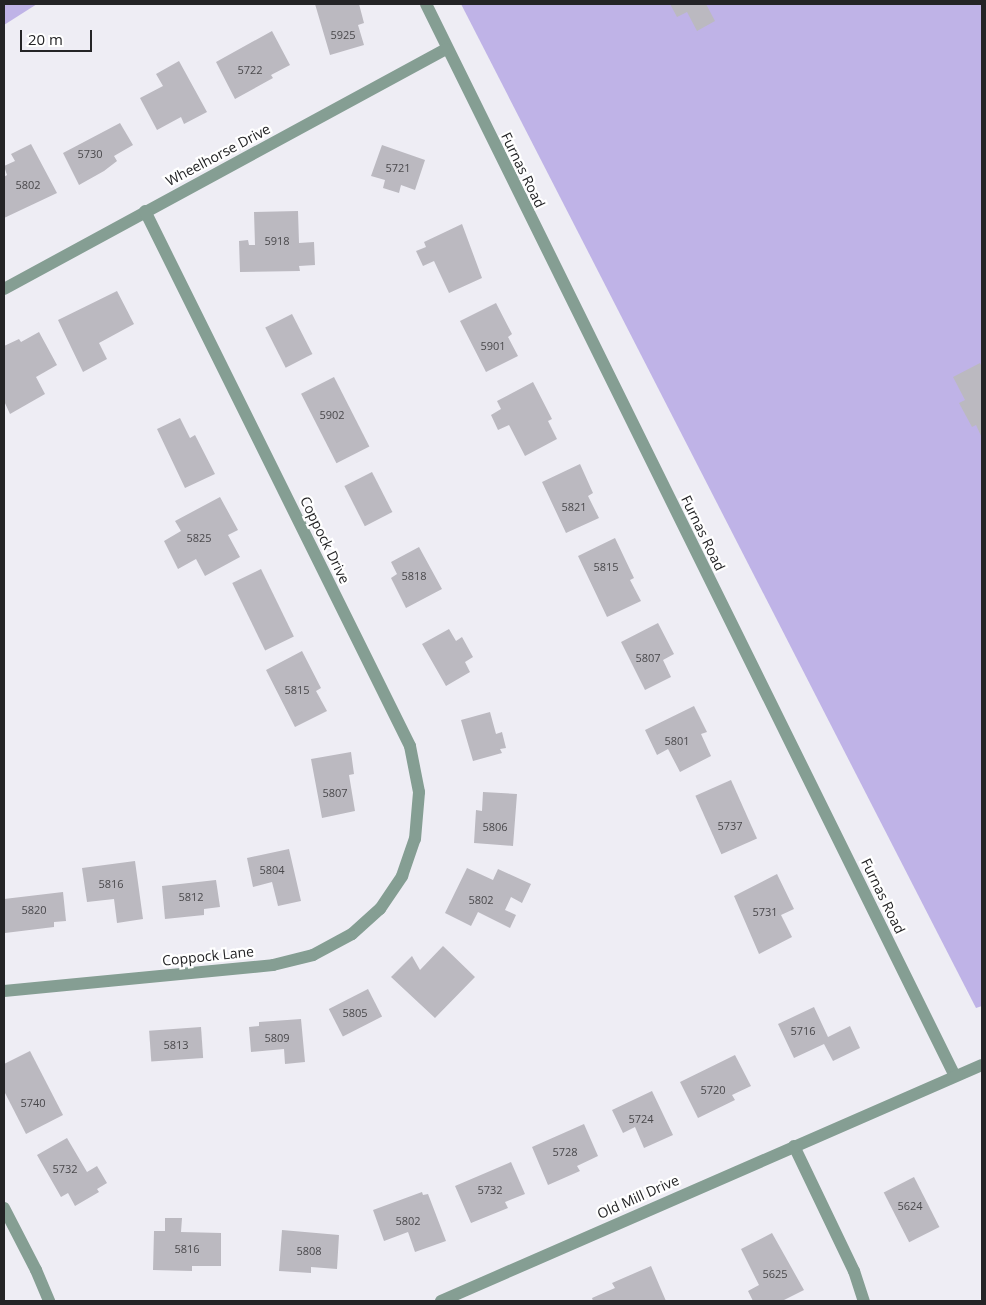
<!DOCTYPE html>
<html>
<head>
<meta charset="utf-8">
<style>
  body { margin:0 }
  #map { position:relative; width:986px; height:1305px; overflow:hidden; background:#eeedf4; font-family:"Open Sans",sans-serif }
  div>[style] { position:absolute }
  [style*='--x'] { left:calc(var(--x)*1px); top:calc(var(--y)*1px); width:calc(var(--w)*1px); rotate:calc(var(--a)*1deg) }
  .forest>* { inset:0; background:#bfb3e7 }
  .building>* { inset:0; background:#bbb9c0; transform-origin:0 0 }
  .street>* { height:12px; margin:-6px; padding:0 6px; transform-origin:6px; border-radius:6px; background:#859e93 }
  span { translate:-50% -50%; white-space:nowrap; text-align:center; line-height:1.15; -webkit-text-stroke:4.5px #fff; paint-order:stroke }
  .number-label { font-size:11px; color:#4a494c }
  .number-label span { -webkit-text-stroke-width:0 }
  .street-label { font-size:14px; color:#242426 }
  .frame { position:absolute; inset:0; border:5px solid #242426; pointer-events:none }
  .scale { position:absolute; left:20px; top:30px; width:72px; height:22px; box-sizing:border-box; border:2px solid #242426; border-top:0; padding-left:6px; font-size:15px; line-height:18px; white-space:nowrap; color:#242426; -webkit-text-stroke:4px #fff; paint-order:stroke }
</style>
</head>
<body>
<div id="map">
  <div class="forest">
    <i style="clip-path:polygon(4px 4px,37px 4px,4px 25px)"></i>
    <i style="clip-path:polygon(461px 4px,982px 4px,982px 1006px,976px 1008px)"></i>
  </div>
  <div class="building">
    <i style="clip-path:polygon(315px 4px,359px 4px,364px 23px,358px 25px,364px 45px,330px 55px)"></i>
    <i style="clip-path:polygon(670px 4px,706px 4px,715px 21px,697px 31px,687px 12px,677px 17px)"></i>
    <i style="clip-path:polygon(272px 31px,290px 65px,271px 75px,273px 78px,235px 99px,216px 62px)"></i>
    <i style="clip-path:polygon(179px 61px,207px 112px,184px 124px,181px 117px,157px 130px,140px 98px,163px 86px,156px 74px)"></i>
    <i style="clip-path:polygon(120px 123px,133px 145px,114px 156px,117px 161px,104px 171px,79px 185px,63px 153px)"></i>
    <i style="clip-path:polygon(31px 144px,57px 193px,4px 218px,4px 177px,7px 175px,4px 166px,15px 161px,11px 154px)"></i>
    <i style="clip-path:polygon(382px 145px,425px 160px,415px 190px,401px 185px,399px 193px,383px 188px,385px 180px,371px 176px)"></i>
    <i style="clip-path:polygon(298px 211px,299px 243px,314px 242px,315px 265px,299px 266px,300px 271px,240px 272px,239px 241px,248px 240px,249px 245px,255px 245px,254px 212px)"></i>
    <i style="clip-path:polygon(462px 224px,482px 278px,449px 293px,434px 261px,423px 266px,416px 251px,426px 247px,424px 242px)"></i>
    <i style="clip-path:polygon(117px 291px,134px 324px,99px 343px,107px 359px,83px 372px,58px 320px)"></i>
    <i style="clip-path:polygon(496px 303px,512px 334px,508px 337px,518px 356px,486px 372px,460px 321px)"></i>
    <i style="left:292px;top:314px;width:45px;height:30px;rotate:63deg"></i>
    <i style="clip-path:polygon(39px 332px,57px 365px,36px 377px,45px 394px,10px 414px,4px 401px,4px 346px,19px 339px,21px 342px)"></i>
    <i style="clip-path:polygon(980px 363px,982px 368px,982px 438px,976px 425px,972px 427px,959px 403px,965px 400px,953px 377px)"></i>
    <i style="left:334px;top:377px;width:78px;height:37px;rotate:63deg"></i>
    <i style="clip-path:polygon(533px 382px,552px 419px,548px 421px,557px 439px,525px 456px,509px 425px,498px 430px,491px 415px,501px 409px,497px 401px)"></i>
    <i style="clip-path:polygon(180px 418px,190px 438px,195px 435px,215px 474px,185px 488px,157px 429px)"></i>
    <i style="clip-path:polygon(580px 464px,593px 493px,588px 496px,599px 518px,566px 533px,542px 482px)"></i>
    <i style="left:372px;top:472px;width:45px;height:31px;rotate:63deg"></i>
    <i style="clip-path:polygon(220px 497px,238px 530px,228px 535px,240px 557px,205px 576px,196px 559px,178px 569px,164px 541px,181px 531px,175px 521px)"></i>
    <i style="clip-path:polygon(615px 538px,634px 578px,630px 580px,641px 601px,607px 617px,578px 556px)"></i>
    <i style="clip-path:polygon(419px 547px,442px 589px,406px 608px,391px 578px,397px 574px,391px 562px)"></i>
    <i style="left:261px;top:569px;width:75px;height:32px;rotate:64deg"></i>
    <i style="clip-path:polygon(658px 623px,674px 654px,663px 660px,671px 677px,645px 690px,621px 642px)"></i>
    <i style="clip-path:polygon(449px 629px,456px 641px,462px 637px,473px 657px,465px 662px,470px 672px,446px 686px,422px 644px)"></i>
    <i style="clip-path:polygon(302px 651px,321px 688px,316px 691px,327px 711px,295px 727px,266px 670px)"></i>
    <i style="clip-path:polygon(694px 706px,707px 732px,701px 734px,711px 756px,680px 772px,668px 749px,657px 755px,645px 730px)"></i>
    <i style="clip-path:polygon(490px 712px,496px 734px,502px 732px,506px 748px,500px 749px,502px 753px,473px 761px,461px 720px)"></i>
    <i style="clip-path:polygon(351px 752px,354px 774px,349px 775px,355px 811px,322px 818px,311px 759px)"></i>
    <i style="left:731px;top:780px;width:64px;height:39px;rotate:66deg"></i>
    <i style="clip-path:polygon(483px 792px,517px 794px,513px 846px,474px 843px,476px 810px,482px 811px)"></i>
    <i style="clip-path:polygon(289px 849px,301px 901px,278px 906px,272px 882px,253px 887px,247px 858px)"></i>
    <i style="clip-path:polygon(135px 861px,143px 919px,117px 923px,114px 899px,87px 902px,82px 868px)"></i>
    <i style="clip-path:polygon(467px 868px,493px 880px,498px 869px,531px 884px,522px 903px,511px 897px,505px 910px,516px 915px,510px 928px,478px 912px,471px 926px,445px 913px)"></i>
    <i style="clip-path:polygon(777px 874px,794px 909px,781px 915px,792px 937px,759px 954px,734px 896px)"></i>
    <i style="clip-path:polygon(216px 880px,220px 907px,204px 909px,204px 915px,165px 919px,162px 886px)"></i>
    <i style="clip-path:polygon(63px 892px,66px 921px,54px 922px,54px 927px,5px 933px,4px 899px)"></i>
    <i style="clip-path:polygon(443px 946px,475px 977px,435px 1018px,391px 977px,412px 956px,420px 970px)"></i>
    <i style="left:368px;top:989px;width:31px;height:44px;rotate:63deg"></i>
    <i style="clip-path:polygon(814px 1007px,828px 1037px,850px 1026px,860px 1048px,833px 1061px,824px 1044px,794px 1058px,778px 1024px)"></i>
    <i style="clip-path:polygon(301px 1019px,305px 1062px,285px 1064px,284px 1049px,251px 1052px,249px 1027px,259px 1026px,259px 1022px)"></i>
    <i style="left:201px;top:1027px;width:31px;height:52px;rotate:86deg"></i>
    <i style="clip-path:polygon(30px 1051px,63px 1115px,26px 1134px,4px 1091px,4px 1064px)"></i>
    <i style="clip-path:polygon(735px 1055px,751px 1086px,732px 1095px,735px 1100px,698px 1118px,680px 1082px)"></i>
    <i style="clip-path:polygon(652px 1091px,673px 1135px,644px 1148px,635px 1127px,623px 1133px,612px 1110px)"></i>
    <i style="clip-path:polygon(584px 1124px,598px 1156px,577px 1166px,580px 1171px,548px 1185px,532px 1147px)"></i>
    <i style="clip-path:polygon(67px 1138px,87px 1172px,97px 1166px,107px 1183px,97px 1189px,99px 1192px,75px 1206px,68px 1193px,61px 1197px,37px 1155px)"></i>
    <i style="clip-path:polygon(511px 1162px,525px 1194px,505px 1202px,508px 1208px,471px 1223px,455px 1186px)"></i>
    <i style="left:914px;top:1177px;width:56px;height:34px;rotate:63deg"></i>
    <i style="clip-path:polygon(422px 1192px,423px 1195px,428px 1194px,446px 1241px,415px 1252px,408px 1232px,384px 1241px,373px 1210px)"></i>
    <i style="clip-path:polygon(165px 1218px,182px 1218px,181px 1232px,221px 1233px,221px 1266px,192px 1266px,192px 1271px,153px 1270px,154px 1231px,165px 1231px)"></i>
    <i style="clip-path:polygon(282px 1230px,339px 1235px,337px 1269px,311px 1267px,311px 1273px,279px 1271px)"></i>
    <i style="clip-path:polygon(772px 1233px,804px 1290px,782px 1301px,753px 1301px,748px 1291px,759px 1285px,741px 1249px)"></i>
    <i style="clip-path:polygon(651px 1266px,666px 1301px,593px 1301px,592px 1298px,615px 1288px,612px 1283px)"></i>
  </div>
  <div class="street">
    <i style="--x:426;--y:4;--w:1195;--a:63.74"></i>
    <i style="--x:4;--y:289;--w:503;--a:-28.5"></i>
    <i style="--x:4;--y:991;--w:270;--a:-5.5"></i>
    <i style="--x:273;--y:965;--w:41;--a:-14"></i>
    <i style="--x:313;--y:955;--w:44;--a:-28.3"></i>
    <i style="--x:352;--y:934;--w:38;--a:-42"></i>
    <i style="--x:380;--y:909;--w:40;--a:-56"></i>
    <i style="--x:402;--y:876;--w:39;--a:-71"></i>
    <i style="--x:415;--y:839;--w:47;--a:-85.1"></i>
    <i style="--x:419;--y:792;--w:47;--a:-101.1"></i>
    <i style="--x:410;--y:746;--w:597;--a:-116.35"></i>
    <i style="--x:794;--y:1146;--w:139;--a:64.4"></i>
    <i style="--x:854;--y:1271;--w:32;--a:72"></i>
    <i style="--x:4;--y:1208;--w:70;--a:62.7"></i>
    <i style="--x:36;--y:1270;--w:34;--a:67"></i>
    <i style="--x:441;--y:1301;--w:590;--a:-23.57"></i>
  </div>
  <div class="number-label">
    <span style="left:343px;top:35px">5925</span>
    <span style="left:250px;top:70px">5722</span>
    <span style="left:90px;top:154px">5730</span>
    <span style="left:398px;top:168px">5721</span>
    <span style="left:28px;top:185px">5802</span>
    <span style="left:277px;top:241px">5918</span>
    <span style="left:493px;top:346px">5901</span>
    <span style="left:332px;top:415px">5902</span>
    <span style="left:574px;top:507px">5821</span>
    <span style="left:199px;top:538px">5825</span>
    <span style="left:606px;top:567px">5815</span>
    <span style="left:414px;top:576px">5818</span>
    <span style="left:648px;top:658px">5807</span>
    <span style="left:297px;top:690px">5815</span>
    <span style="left:677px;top:741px">5801</span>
    <span style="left:335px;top:793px">5807</span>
    <span style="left:730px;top:826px">5737</span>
    <span style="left:495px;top:827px">5806</span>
    <span style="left:272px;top:870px">5804</span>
    <span style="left:111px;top:884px">5816</span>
    <span style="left:191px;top:897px">5812</span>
    <span style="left:481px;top:900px">5802</span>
    <span style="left:34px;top:910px">5820</span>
    <span style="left:765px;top:912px">5731</span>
    <span style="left:355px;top:1013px">5805</span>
    <span style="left:803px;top:1031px">5716</span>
    <span style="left:277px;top:1038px">5809</span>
    <span style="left:176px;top:1045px">5813</span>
    <span style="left:713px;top:1090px">5720</span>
    <span style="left:33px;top:1103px">5740</span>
    <span style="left:641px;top:1119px">5724</span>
    <span style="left:565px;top:1152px">5728</span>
    <span style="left:65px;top:1169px">5732</span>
    <span style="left:490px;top:1190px">5732</span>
    <span style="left:910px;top:1206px">5624</span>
    <span style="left:408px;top:1221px">5802</span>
    <span style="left:187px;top:1249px">5816</span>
    <span style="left:309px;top:1251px">5808</span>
    <span style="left:775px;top:1274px">5625</span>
  </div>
  <div class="street-label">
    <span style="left:218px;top:155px;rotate:-28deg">Wheelhorse Drive</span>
    <span style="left:523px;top:170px;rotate:64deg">Furnas Road</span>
    <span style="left:703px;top:533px;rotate:64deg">Furnas Road</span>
    <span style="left:325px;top:540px;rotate:64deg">Coppock Drive</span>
    <span style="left:883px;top:896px;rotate:64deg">Furnas Road</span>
    <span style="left:208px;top:956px;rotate:-6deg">Coppock Lane</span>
    <span style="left:638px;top:1197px;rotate:-24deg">Old Mill Drive</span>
  </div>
  <div class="frame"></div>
  <div class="scale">20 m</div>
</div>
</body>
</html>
